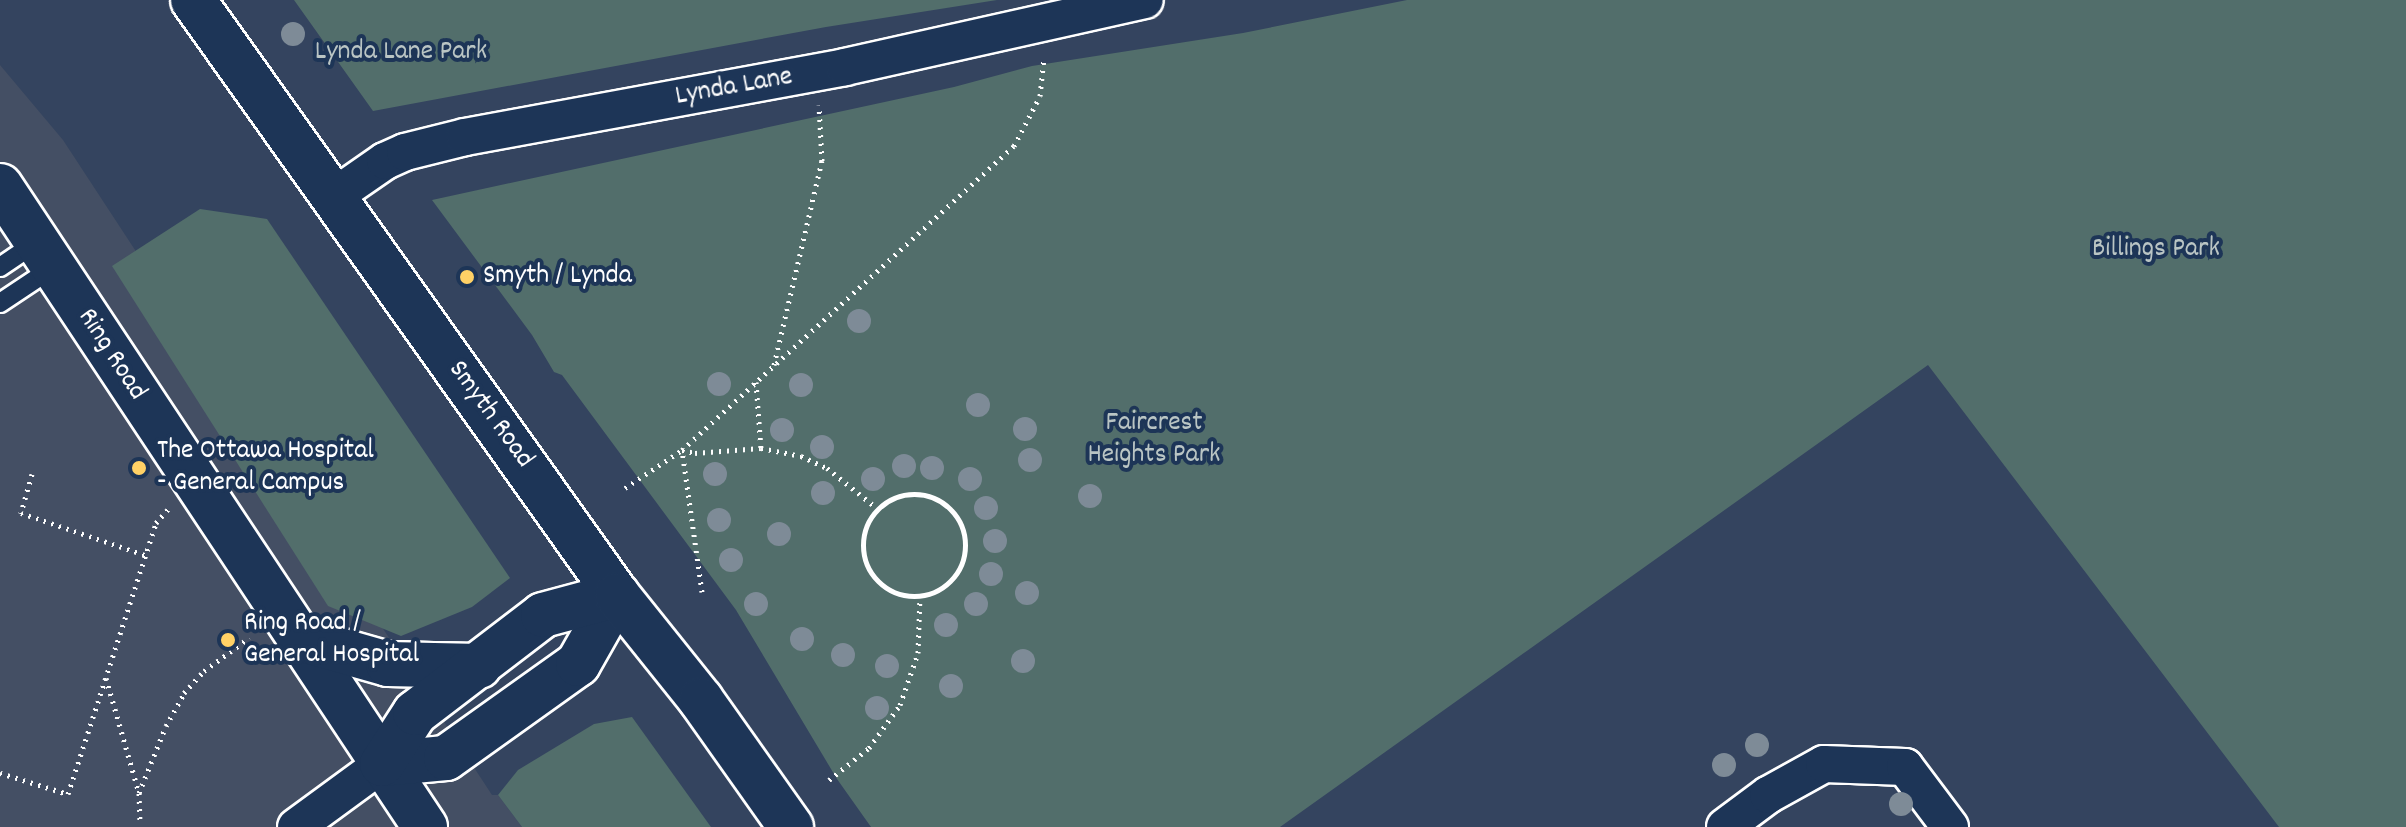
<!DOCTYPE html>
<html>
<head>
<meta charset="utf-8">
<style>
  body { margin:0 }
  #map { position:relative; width:2406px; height:827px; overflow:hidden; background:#34445f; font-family:Dekko,sans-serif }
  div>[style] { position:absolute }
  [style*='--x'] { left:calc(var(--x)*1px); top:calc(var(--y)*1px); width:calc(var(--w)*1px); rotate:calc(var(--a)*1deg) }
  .built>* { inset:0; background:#444f64 }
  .green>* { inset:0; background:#526e6b }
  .path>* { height:5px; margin-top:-2.5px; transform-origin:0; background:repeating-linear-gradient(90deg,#fff 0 2px,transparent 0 8px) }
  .path>.ring { margin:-2.5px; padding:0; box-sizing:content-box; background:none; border:5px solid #fff; border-radius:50% }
  .roads { filter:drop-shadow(2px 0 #fff) drop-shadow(-2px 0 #fff) drop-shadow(0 2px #fff) drop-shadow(0 -2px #fff) }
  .service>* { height:18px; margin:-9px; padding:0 9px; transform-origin:9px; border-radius:9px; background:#1d3557 }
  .minor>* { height:36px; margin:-18px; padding:0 18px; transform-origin:18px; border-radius:18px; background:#1d3557 }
  .tertiary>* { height:44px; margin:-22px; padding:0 22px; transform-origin:22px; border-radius:22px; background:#1d3557 }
  .secondary>* { height:44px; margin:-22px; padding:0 22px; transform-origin:22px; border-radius:22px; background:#1d3557 }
  .trees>* { width:24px; height:24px; margin:-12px; border-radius:50%; background:#7e8b97 }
  .dots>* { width:22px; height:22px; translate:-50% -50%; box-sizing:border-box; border:4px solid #1d3557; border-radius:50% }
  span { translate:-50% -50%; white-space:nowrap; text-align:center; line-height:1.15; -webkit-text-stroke:8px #1d3557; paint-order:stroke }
  .park-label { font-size:28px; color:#bac5c4 }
  .street-label { font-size:28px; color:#fff }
  .poi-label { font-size:28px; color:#fff }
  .left { translate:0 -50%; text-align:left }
</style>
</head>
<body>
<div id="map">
  <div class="built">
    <i style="clip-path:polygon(0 65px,63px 140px,492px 795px,498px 795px,522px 827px,0 827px)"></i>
  </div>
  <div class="green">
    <i style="clip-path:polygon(294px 0,997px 0,826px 27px,373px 111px)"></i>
    <i style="clip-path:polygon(1407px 0,2406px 0,2406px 827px,2279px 827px,1928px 365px,1280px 827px,871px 827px,837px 779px,736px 610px,562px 375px,554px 372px,532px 335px,432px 200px,954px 87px,1032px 66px,1243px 33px)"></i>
    <i style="clip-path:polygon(200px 209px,267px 219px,510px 578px,472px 607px,401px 636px,328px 606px,112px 266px)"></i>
    <i style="clip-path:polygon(632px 717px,711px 827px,522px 827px,498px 795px,518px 770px,594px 724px)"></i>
  </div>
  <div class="path">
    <i style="--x:774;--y:365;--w:210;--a:-76.8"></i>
    <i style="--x:822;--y:161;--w:56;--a:-93.1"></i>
    <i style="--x:756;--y:382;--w:66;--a:85.7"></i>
    <i style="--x:32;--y:474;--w:41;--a:105.8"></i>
    <i style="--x:21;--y:513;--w:131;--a:18.7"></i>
    <i style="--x:625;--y:488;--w:69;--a:-33.7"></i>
    <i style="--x:682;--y:450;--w:13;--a:13"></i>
    <i style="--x:695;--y:453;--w:66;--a:-4.3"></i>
    <i style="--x:761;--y:448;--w:41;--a:11.3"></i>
    <i style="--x:801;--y:456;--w:29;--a:25"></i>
    <i style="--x:827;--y:468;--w:65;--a:38.8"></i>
    <i class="ring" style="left:863px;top:494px;width:97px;height:97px"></i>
    <i style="--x:702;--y:592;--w:143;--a:-98"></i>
    <i style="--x:682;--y:450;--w:450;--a:-42.5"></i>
    <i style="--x:1014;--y:146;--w:56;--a:-62.5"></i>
    <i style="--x:1040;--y:96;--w:39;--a:-84"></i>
    <i style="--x:106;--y:678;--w:120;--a:74"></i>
    <i style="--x:139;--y:793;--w:28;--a:88"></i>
    <i style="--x:0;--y:773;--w:71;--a:17.2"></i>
    <i style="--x:68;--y:794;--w:285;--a:-72"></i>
    <i style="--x:156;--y:523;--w:20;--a:-49"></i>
    <i style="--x:829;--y:780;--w:51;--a:-38.7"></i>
    <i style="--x:869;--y:748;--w:53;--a:-54.2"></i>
    <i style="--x:900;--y:705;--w:55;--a:-70.9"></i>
    <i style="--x:918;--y:653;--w:58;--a:-88"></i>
    <i style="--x:139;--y:793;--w:72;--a:-68.1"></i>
    <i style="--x:166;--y:726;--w:38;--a:-61"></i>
    <i style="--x:184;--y:693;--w:30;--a:-48"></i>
    <i style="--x:204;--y:671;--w:56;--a:-36.3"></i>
  </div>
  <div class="roads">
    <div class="service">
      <i style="--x:0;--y:267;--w:45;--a:-34"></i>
      <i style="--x:0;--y:303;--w:65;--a:-33.7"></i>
    </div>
    <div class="minor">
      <i style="--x:333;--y:197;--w:63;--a:-34.7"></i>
      <i style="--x:385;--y:161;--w:22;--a:-24"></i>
      <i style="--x:405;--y:152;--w:62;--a:-14"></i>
      <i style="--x:465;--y:137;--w:386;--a:-10.4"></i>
      <i style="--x:845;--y:67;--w:307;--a:-12.6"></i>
      <i style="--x:296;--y:827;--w:107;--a:-36.2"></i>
      <i style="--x:1725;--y:827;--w:54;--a:-36.7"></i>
      <i style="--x:1768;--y:795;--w:64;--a:-29"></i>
      <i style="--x:1824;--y:764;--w:81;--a:2.1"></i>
      <i style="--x:1905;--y:767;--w:75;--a:53.1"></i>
    </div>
    <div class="tertiary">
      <i style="--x:0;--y:186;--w:769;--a:56.45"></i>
      <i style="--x:300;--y:639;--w:91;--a:15.9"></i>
      <i style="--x:388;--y:664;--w:91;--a:1.3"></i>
      <i style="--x:382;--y:764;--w:64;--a:-5.4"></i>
      <i style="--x:446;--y:758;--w:162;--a:-35.5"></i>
      <i style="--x:578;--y:664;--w:79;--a:-60.5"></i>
      <i style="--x:382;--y:764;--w:61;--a:-57.1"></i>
      <i style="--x:415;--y:713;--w:161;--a:-37.4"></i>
      <i style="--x:543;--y:615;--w:77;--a:-15.1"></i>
    </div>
    <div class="secondary">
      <i style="--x:193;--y:0;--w:731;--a:54.53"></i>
      <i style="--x:617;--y:595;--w:134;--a:51.3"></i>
      <i style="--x:701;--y:700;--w:156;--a:54.7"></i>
    </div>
  </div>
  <div class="trees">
    <i style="left:293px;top:34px"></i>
    <i style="left:859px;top:321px"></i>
    <i style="left:719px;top:384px"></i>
    <i style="left:801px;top:385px"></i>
    <i style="left:978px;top:405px"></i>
    <i style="left:1025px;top:429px"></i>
    <i style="left:782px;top:430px"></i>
    <i style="left:822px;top:447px"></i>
    <i style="left:1030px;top:460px"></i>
    <i style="left:904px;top:466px"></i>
    <i style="left:932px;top:468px"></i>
    <i style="left:715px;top:474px"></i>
    <i style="left:873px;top:479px"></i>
    <i style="left:970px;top:479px"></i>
    <i style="left:823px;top:493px"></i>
    <i style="left:1090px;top:496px"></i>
    <i style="left:986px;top:508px"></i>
    <i style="left:719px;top:520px"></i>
    <i style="left:779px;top:534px"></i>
    <i style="left:995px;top:541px"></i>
    <i style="left:731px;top:560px"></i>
    <i style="left:991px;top:574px"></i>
    <i style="left:1027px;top:593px"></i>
    <i style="left:756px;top:604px"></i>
    <i style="left:976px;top:604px"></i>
    <i style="left:946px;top:625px"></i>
    <i style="left:802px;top:639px"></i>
    <i style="left:843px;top:655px"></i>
    <i style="left:1023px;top:661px"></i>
    <i style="left:887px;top:666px"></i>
    <i style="left:951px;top:686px"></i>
    <i style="left:877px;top:708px"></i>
    <i style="left:1757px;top:745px"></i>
    <i style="left:1724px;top:765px"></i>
    <i style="left:1901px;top:804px"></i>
  </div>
  <div class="dots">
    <i style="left:467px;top:277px;background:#ffd166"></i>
    <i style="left:139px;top:468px;background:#ffd166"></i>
    <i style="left:228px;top:640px;background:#ffd166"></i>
  </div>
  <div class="park-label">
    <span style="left:401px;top:53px">Lynda Lane Park</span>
    <span style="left:2156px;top:250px">Billings Park</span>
    <span style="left:1154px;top:440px">Faircrest<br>Heights Park</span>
  </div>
  <div class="street-label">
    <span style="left:734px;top:88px;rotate:-10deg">Lynda Lane</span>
    <span style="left:111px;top:355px;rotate:57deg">Ring Road</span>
    <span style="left:490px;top:415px;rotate:54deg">Smyth Road</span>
  </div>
  <div class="poi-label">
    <span class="left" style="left:483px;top:277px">Smyth / Lynda</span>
    <span class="left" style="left:157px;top:468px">The Ottawa Hospital<br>- General Campus</span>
    <span class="left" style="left:244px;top:640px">Ring Road /<br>General Hospital</span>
  </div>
</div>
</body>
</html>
